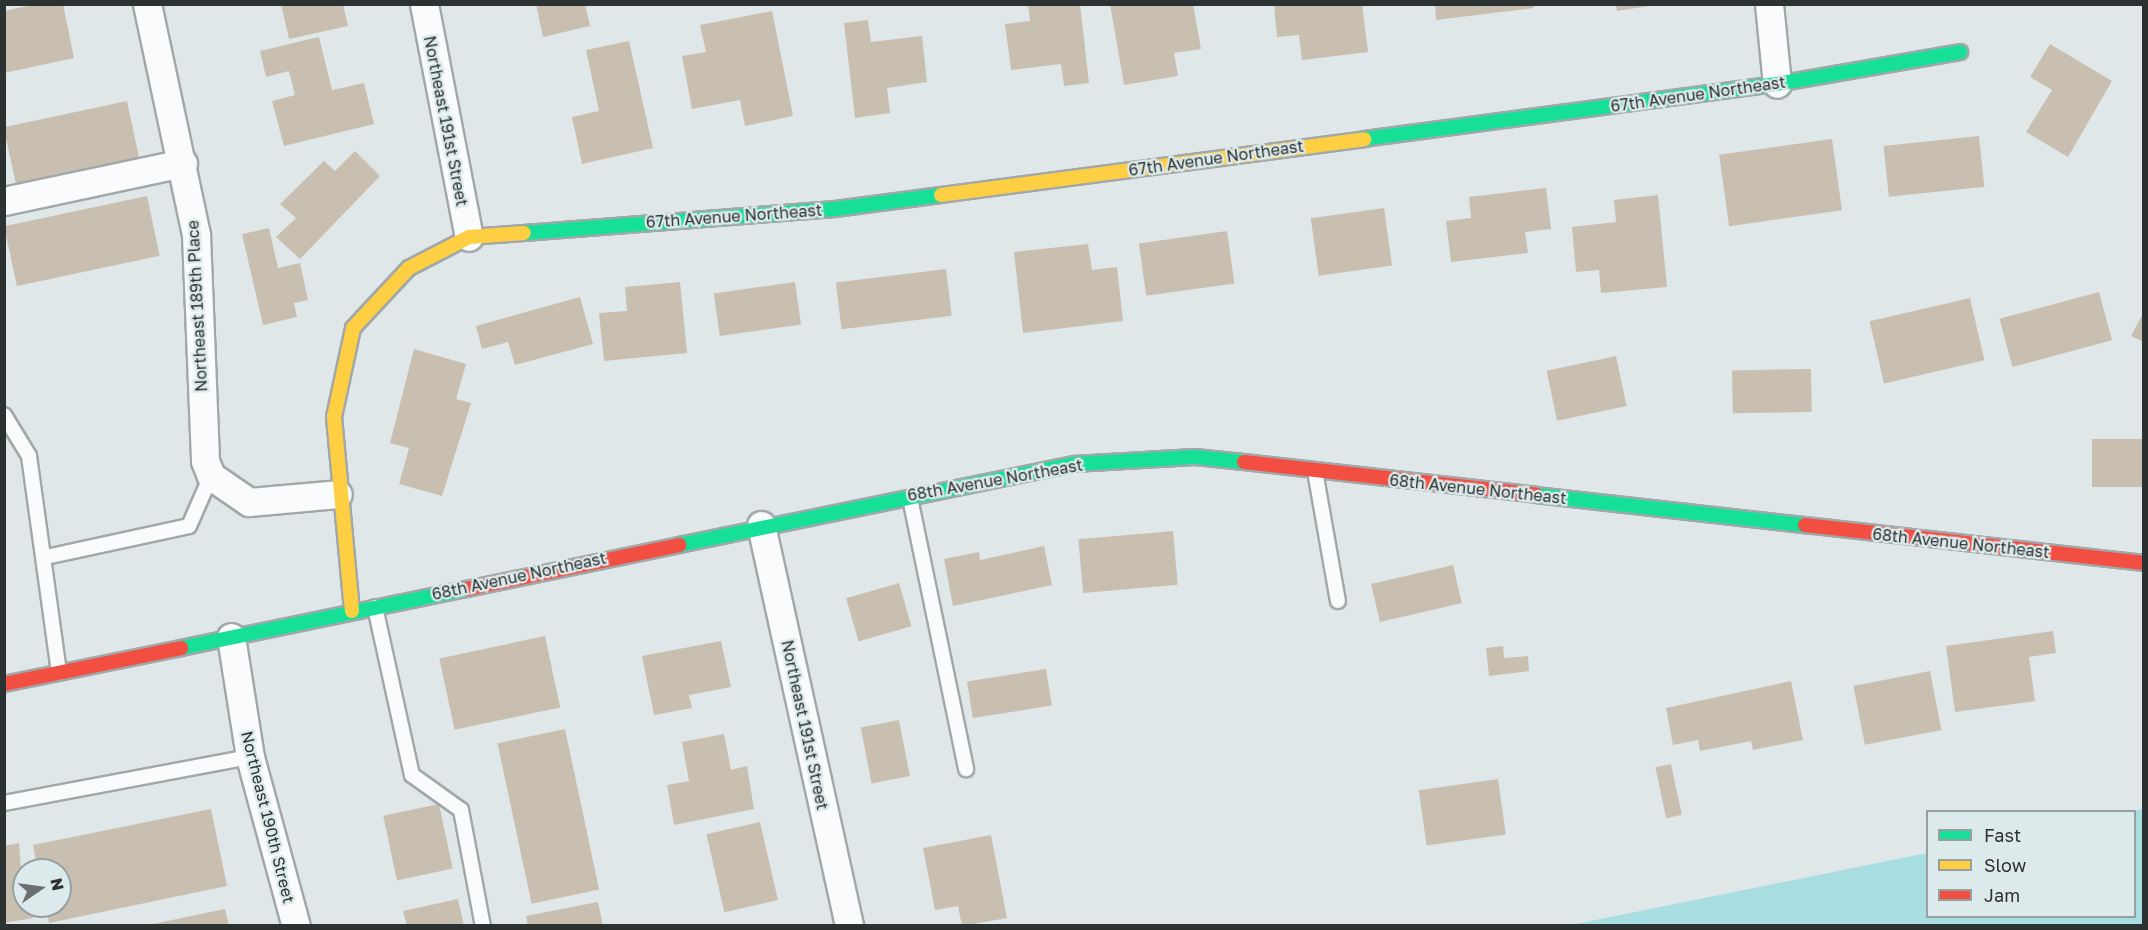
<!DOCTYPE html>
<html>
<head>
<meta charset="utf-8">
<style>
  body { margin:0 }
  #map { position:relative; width:2148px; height:930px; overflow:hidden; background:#e0e7e8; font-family:"Golos Text",sans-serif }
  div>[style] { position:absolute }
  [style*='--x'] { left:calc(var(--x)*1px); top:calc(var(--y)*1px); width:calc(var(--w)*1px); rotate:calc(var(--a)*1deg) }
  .green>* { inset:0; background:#a8dde1 }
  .building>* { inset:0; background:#c9bfb0; transform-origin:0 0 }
  .roads { filter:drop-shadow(2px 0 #a2a8a9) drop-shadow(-2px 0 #a2a8a9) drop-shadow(0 2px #a2a8a9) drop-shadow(0 -2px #a2a8a9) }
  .lane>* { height:14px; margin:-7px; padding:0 7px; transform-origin:7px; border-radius:7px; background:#fafbfc }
  .street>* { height:27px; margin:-13.5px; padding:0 13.5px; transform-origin:13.5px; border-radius:13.5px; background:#fafbfc }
  .fast>* { height:14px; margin:-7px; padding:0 7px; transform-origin:7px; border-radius:7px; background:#16e098 }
  .slow>* { height:14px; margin:-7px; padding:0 7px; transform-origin:7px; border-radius:7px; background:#ffcf43 }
  .jam>* { height:14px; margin:-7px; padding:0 7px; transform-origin:7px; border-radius:7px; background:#f24e42 }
  span { translate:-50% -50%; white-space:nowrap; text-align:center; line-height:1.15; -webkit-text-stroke:4.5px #ddeaeb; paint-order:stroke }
  .street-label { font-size:16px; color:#2c3131 }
  .frame { position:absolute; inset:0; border:6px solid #2c3131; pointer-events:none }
  .legend { position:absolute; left:1926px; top:810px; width:210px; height:108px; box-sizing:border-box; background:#ddeaeb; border:2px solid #96a0a1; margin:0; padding:8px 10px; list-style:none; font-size:18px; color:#2c3131 }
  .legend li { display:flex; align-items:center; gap:12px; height:30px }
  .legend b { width:30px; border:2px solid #96a0a1 }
  .north { position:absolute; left:12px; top:858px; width:60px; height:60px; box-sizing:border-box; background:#ddeaeb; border:2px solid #96a0a1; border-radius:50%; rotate:77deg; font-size:16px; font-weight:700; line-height:24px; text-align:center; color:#2c3131 }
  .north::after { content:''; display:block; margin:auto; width:21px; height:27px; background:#6b7171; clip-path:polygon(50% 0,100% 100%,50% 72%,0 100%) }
</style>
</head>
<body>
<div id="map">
  <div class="green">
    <i style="clip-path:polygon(2143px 809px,2143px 925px,1571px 925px,1927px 853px,1928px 916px,2134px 916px,2132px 811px)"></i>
  </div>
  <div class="building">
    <i style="clip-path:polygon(37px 4px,63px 4px,74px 58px,4px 73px,4px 11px)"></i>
    <i style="clip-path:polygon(281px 4px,343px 4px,348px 26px,289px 39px)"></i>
    <i style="clip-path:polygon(536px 4px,585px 4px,590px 26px,543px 37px)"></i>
    <i style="clip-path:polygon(1028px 4px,1080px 4px,1089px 83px,1064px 86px,1061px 64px,1011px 70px,1005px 24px,1030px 21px)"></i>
    <i style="clip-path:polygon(1110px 4px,1193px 4px,1201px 49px,1174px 53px,1178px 76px,1124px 85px)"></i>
    <i style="clip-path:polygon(1274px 4px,1362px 4px,1368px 52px,1302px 60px,1299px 35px,1277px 37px)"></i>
    <i style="clip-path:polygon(1435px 4px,1533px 4px,1534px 8px,1436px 20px)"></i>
    <i style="clip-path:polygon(1616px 4px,1649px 4px,1649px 6px,1617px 11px)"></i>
    <i style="clip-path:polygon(772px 11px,793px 116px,745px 126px,740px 100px,692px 109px,682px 56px,706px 52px,700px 25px)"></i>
    <i style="clip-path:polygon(868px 20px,871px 42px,922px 36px,927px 82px,887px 88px,890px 113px,855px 118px,844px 23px)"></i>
    <i style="clip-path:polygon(319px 37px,332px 90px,364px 83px,374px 124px,284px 146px,272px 101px,295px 95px,289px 71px,266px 77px,260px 51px)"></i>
    <i style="clip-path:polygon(629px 41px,653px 148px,582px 164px,572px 117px,599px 111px,586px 50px)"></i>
    <i style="clip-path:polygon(2050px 44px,2112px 81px,2068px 157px,2026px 132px,2052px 90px,2030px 77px)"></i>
    <i style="left:127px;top:101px;width:59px;height:126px;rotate:78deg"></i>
    <i style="left:1979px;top:136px;width:51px;height:96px;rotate:84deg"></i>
    <i style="left:1832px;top:139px;width:72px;height:114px;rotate:82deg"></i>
    <i style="clip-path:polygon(355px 151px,380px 176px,300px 259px,276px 237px,296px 218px,280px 204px,324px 161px,335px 171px)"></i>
    <i style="clip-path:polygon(1546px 188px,1551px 229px,1525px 232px,1528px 253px,1451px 262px,1446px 221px,1471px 218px,1469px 197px)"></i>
    <i style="clip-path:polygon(1658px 195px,1667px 287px,1601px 293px,1599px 270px,1576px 272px,1572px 227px,1616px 222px,1614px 200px)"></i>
    <i style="left:147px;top:196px;width:61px;height:146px;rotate:78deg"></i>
    <i style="left:1384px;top:208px;width:58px;height:74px;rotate:82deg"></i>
    <i style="clip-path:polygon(269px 228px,278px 268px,300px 263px,308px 300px,294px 303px,297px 317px,263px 325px,242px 234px)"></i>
    <i style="left:1227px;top:231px;width:53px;height:89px;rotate:82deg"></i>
    <i style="clip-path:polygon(1088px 244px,1092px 270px,1117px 267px,1123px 321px,1023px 333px,1014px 252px)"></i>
    <i style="left:946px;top:269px;width:47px;height:111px;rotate:83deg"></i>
    <i style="clip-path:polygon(680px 282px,687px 353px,604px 361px,599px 313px,627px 311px,625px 287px)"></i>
    <i style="left:795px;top:282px;width:43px;height:82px;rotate:82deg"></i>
    <i style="left:2099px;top:292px;width:50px;height:103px;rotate:75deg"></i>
    <i style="clip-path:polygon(580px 297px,593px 344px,515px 365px,508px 342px,482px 349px,476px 326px)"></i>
    <i style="left:1970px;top:298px;width:64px;height:103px;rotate:77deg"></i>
    <i style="clip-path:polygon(2144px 312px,2144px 342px,2131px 336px)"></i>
    <i style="clip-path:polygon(414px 349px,466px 364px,456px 399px,471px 403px,442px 496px,399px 484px,409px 448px,390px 443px)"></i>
    <i style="left:1616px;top:356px;width:51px;height:71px;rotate:78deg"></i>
    <i style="left:1811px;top:369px;width:43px;height:79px;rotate:89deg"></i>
    <i style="left:2144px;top:439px;width:48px;height:52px;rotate:90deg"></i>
    <i style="left:1173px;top:531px;width:54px;height:95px;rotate:85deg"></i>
    <i style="clip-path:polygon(1044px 546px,1052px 585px,953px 606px,944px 559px,979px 552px,980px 560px)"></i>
    <i style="left:1453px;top:565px;width:39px;height:84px;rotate:77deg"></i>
    <i style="left:899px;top:583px;width:45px;height:55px;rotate:74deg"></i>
    <i style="clip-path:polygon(2053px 631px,2056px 653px,2029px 657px,2035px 701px,1955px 712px,1946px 646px)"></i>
    <i style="left:545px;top:636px;width:73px;height:108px;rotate:78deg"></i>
    <i style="clip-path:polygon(721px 641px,731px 687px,689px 695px,692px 708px,654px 715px,642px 656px)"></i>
    <i style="clip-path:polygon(1503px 646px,1504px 658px,1528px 656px,1529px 671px,1489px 676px,1486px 648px)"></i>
    <i style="left:1046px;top:669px;width:37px;height:80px;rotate:81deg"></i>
    <i style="left:1930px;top:671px;width:60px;height:78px;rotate:79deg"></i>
    <i style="clip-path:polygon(1791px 681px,1803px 740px,1753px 750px,1751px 741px,1700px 751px,1698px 740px,1673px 745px,1666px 708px)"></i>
    <i style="left:899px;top:720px;width:57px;height:39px;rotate:79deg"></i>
    <i style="left:565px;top:729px;width:164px;height:69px;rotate:78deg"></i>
    <i style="clip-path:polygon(724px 734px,731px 770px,747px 766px,754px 809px,674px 825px,667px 785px,689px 781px,682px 742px)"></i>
    <i style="left:1671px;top:764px;width:52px;height:16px;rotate:78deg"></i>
    <i style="left:1498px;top:779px;width:56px;height:80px;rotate:82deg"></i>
    <i style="left:439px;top:804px;width:66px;height:57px;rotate:78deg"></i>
    <i style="clip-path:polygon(211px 809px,227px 886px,49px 923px,46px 906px,60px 906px,60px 870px,38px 870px,33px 845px)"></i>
    <i style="left:760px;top:822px;width:80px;height:55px;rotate:77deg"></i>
    <i style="clip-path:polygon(991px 835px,1007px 918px,962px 926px,958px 906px,935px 910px,923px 848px)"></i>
    <i style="clip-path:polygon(19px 843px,24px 906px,31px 906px,33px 918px,4px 923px,4px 846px)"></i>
    <i style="clip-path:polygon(458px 899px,464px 926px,407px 926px,403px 911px)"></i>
    <i style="clip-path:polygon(598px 902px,603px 926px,528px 926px,526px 916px)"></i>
    <i style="clip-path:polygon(225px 909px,229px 926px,153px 926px,153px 924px)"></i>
  </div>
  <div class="roads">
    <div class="lane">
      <i style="--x:4;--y:415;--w:48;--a:58.6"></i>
      <i style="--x:29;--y:456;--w:219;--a:82.1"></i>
      <i style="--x:1315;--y:471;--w:132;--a:80"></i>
      <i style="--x:910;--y:498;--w:277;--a:78.3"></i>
      <i style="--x:46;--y:557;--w:146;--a:-12.2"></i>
      <i style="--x:189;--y:526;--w:55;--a:-66.3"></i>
      <i style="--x:375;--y:607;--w:172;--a:77.6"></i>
      <i style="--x:412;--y:775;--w:60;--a:35.5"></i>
      <i style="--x:461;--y:810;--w:118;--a:79.3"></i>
      <i style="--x:4;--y:803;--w:250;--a:-10.6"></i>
    </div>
    <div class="street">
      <i style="--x:147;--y:4;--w:236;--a:78"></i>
      <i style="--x:196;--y:235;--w:226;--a:87.7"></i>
      <i style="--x:205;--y:461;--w:16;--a:68"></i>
      <i style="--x:211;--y:476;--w:46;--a:34.4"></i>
      <i style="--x:249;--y:502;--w:89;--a:-5.1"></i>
      <i style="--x:424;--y:4;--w:237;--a:79.1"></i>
      <i style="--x:1769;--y:4;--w:80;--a:84.3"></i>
      <i style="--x:4;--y:201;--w:183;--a:-12"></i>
      <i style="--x:761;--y:525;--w:411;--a:77.6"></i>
      <i style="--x:231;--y:637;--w:121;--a:81"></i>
      <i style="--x:250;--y:757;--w:175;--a:74.8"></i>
    </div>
    <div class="fast">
      <i style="--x:1364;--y:139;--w:417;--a:-7.6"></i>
      <i style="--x:1777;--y:84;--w:186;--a:-9.9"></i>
      <i style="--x:524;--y:233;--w:312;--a:-4.4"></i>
      <i style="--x:835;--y:209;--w:107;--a:-7.5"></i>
      <i style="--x:1536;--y:495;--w:271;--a:6.4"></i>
      <i style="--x:679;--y:545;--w:403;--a:-11.6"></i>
      <i style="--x:1074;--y:464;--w:121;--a:-3.3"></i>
      <i style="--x:1195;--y:457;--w:49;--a:5.8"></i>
      <i style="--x:181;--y:648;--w:292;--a:-11.7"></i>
    </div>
    <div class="slow">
      <i style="--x:941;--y:195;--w:427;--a:-7.5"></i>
      <i style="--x:352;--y:611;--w:195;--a:-95.3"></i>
      <i style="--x:334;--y:417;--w:91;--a:-77.9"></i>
      <i style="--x:353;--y:328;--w:82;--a:-47"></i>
      <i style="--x:409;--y:268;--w:68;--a:-27.3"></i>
      <i style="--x:469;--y:237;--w:55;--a:-4.2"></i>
    </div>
    <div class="jam">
      <i style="--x:1244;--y:462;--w:294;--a:6.4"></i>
      <i style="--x:1805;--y:525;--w:341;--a:6.4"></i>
      <i style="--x:467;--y:589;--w:217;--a:-11.7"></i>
      <i style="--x:4;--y:684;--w:181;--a:-11.5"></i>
    </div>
  </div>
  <div class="street-label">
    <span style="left:1698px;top:94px;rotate:-8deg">67th Avenue Northeast</span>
    <span style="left:446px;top:121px;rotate:79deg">Northeast 191st Street</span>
    <span style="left:1216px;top:158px;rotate:-8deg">67th Avenue Northeast</span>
    <span style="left:734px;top:216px;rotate:-4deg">67th Avenue Northeast</span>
    <span style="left:197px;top:306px;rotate:-93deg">Northeast 189th Place</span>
    <span style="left:995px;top:480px;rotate:-10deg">68th Avenue Northeast</span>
    <span style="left:1478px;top:489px;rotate:6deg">68th Avenue Northeast</span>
    <span style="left:1961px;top:543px;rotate:6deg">68th Avenue Northeast</span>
    <span style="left:519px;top:576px;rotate:-12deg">68th Avenue Northeast</span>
    <span style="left:805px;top:725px;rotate:78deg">Northeast 191st Street</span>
    <span style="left:268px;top:817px;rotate:76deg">Northeast 190th Street</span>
  </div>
  <div class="frame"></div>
  <ul class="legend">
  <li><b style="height:8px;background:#16e098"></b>Fast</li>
  <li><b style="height:8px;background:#ffcf43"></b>Slow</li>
  <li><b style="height:8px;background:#f24e42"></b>Jam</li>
  </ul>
  <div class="north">N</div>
</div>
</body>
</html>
